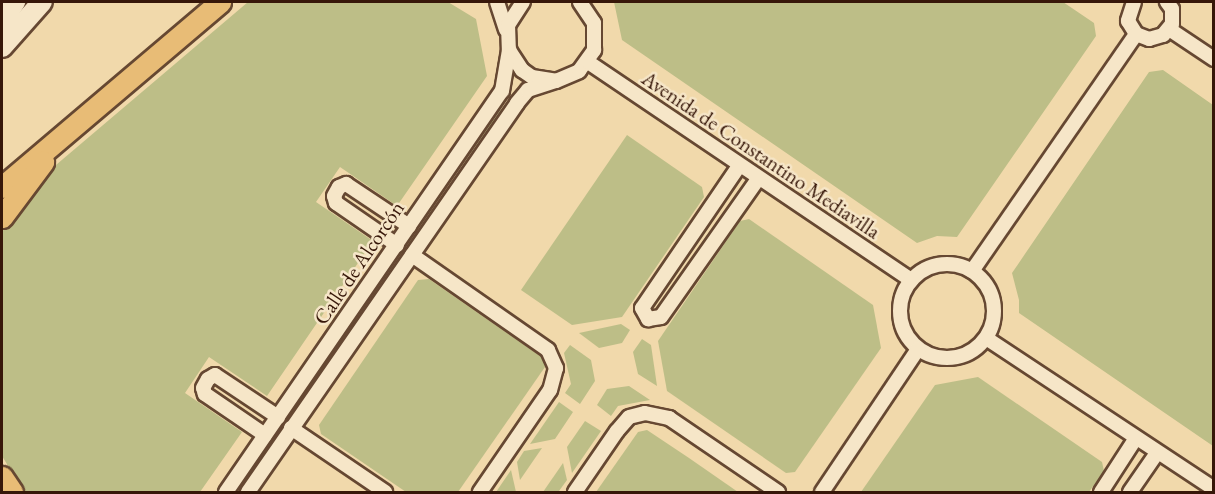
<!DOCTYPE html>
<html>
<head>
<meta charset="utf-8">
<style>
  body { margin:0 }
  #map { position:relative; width:1215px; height:494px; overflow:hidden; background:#f1d9ab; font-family:"EB Garamond",serif }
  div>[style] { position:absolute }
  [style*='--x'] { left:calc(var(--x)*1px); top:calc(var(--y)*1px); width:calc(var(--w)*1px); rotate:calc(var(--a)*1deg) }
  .green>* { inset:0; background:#bdbe87 }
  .roads { filter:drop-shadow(2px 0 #664832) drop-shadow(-2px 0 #664832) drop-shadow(0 2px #664832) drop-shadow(0 -2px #664832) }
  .street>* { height:14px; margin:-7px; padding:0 7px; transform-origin:7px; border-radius:7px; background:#f6e6c8 }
  .street>.ring { margin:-7px; padding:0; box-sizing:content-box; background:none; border:14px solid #f6e6c8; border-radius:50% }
  .secondary>* { height:20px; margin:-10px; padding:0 10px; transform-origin:10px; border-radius:10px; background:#f6e6c8 }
  .primary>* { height:21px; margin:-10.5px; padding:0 10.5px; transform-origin:10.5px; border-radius:10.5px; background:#e8bc76 }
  span { translate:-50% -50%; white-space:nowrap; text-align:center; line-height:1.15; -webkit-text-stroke:5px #f6e6c8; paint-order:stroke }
  .street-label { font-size:21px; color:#371709 }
  .frame { position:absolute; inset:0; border:3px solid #371709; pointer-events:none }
</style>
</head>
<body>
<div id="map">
  <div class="green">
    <i style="clip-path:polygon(248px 2px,448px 2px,476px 19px,487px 76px,397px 206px,340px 167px,316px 202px,373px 241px,267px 396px,209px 357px,185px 393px,242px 432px,200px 492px,24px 492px,2px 456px,2px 232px,43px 176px)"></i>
    <i style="clip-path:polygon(614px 2px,1063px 2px,1094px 23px,1096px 36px,957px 237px,937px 236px,917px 243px,622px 40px)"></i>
    <i style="clip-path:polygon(1163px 70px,1213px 105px,1213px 446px,1019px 313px,1019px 300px,1012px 273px,1149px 72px)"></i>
    <i style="clip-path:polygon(499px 109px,501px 111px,412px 235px)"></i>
    <i style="clip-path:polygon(627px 135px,702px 187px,704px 197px,622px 317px,572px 325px,521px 290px)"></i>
    <i style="clip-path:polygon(749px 219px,873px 305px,881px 348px,795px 472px,786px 473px,667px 391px,658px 341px,740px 221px)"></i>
    <i style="clip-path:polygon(405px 245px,283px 427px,281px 426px)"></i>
    <i style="clip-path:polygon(429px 279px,543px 358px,545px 367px,458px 492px,406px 492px,321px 434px,319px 425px,418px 280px)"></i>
    <i style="clip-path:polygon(621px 324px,630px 330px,622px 343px,599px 348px,579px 333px)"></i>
    <i style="clip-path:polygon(642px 339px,651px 345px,657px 386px,638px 374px,633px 352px)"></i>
    <i style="clip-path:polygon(570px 345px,591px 360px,595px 381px,580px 404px,565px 393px,571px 384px,564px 353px)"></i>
    <i style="clip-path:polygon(978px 377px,1102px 462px,1104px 471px,1089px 492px,861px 492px,935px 385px)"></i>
    <i style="clip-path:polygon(629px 386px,650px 400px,618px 406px,611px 416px,597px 405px,607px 389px)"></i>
    <i style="clip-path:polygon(559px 402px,573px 412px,555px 439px,530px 444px)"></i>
    <i style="clip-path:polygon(585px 421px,601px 431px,572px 473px,567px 447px)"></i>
    <i style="clip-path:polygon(647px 430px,689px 458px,738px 492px,596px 492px,638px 432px)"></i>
    <i style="clip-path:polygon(274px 436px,238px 492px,235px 492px)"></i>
    <i style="clip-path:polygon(542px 448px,520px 480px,517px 462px,524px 451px)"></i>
    <i style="clip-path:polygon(563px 463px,567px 480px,559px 491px,543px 492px)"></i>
    <i style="clip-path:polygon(511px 470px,516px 492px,496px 492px)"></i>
  </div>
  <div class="roads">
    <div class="street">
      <i style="--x:497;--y:2;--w:29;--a:72"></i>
      <i style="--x:523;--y:2;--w:27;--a:123"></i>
      <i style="--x:508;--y:25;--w:25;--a:88"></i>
      <i style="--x:509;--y:50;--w:24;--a:57"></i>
      <i style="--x:522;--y:70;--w:12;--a:35"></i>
      <i style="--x:532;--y:77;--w:24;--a:9"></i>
      <i style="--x:556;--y:81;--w:25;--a:-23"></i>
      <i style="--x:579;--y:71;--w:26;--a:-54"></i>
      <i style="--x:594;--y:50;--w:27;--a:-90"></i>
      <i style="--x:594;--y:23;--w:25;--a:-124"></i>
      <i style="--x:1134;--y:2;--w:20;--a:108"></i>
      <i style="--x:1128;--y:21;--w:15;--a:58"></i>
      <i style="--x:1136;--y:34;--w:14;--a:21"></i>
      <i style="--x:1149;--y:39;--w:15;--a:-16"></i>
      <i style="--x:1163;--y:35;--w:14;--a:-51"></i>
      <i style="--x:1172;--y:24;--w:15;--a:-90"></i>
      <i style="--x:1172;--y:9;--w:9;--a:-126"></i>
      <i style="--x:1169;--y:29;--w:54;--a:33.7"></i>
      <i style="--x:588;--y:62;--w:390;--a:34"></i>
      <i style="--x:739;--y:166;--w:172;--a:124.3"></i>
      <i style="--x:642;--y:308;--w:13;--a:61"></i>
      <i style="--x:648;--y:319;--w:13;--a:-9"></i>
      <i style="--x:661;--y:317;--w:169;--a:-54.9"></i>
      <i style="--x:397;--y:245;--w:74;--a:-145.5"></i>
      <i style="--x:336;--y:203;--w:7;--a:-106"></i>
      <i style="--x:334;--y:196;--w:10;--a:-61"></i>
      <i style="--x:339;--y:187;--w:8;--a:-23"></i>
      <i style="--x:346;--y:184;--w:76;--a:33.7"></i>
      <i style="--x:412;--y:255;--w:166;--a:34.9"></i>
      <i style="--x:548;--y:350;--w:20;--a:66"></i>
      <i style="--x:556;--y:368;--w:23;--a:105"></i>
      <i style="--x:550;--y:390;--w:124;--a:124.5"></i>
      <i class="ring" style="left:900px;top:264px;width:80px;height:80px"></i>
      <i style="--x:972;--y:271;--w:288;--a:-55.3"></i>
      <i style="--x:986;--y:338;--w:273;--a:33.5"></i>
      <i style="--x:291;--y:428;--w:114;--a:34.2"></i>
      <i style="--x:265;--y:435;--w:73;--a:-145.7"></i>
      <i style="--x:205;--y:394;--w:6;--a:-108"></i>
      <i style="--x:203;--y:388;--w:10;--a:-61"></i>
      <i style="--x:208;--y:379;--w:8;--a:-30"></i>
      <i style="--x:215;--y:375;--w:76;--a:33.7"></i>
      <i style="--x:226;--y:492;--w:487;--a:-55.5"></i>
      <i style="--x:502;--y:91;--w:42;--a:-80.3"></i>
      <i style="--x:248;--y:492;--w:473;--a:-55.3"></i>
      <i style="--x:517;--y:103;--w:17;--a:-50"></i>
      <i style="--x:528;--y:90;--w:29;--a:-18"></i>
      <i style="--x:575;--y:492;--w:74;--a:-55.5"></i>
      <i style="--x:617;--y:431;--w:18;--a:-49"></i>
      <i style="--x:629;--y:417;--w:16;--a:-14"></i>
      <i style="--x:645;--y:413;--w:25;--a:12"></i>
      <i style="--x:669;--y:418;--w:132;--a:34.2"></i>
      <i style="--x:822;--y:492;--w:172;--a:-56.1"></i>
      <i style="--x:1101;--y:492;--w:64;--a:-57.1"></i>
      <i style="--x:1130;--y:492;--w:47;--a:-55.3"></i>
    </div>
    <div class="secondary">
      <i style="--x:2;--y:22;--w:24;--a:-57"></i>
      <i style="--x:2;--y:47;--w:60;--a:-48.4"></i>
    </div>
    <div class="primary">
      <i style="--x:2;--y:187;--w:286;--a:-40.3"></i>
      <i style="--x:2;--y:217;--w:69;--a:-53.3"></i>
      <i style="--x:2;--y:477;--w:18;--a:56"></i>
    </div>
  </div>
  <div class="street-label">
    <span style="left:761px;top:155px;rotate:34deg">Avenida de Constantino Mediavilla</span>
    <span style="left:359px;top:263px;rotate:-56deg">Calle de Alcorcón</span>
  </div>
  <div class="frame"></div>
</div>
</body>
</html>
